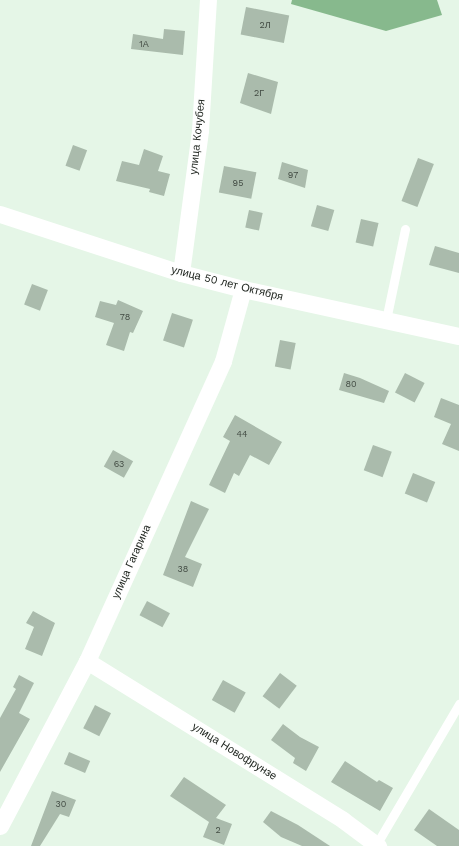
<!DOCTYPE html>
<html>
<head>
<meta charset="utf-8">
<style>
  body { margin:0 }
  #map { position:relative; width:459px; height:846px; overflow:hidden; background:#e5f6e7; font-family:"Work Sans",sans-serif }
  div>[style] { position:absolute }
  [style*='--x'] { left:calc(var(--x)*1px); top:calc(var(--y)*1px); width:calc(var(--w)*1px); rotate:calc(var(--a)*1deg) }
  .water>* { inset:0; background:#87b98d }
  .building>* { inset:0; background:#aabbac; transform-origin:0 0 }
  .lane>* { height:9px; margin:-4.5px; padding:0 4.5px; transform-origin:4.5px; border-radius:4.5px; background:#fff }
  .street>* { height:17px; margin:-8.5px; padding:0 8.5px; transform-origin:8.5px; border-radius:8.5px; background:#fff }
  span { translate:-50% -50%; white-space:nowrap; text-align:center; line-height:1.15; -webkit-text-stroke:3px #fefefe; paint-order:stroke }
  .number-label { font-size:9px; color:#424b43 }
  .number-label span { -webkit-text-stroke-width:0 }
  .street-label { font-size:11px; color:#202620 }
</style>
</head>
<body>
<div id="map">
  <div class="water">
    <i style="clip-path:polygon(292px 0,437px 0,442px 15px,386px 31px,291px 4px)"></i>
  </div>
  <div class="building">
    <i style="left:246px;top:7px;width:44px;height:28px;rotate:11deg"></i>
    <i style="clip-path:polygon(164px 29px,185px 31px,183px 55px,131px 49px,133px 34px,163px 39px)"></i>
    <i style="clip-path:polygon(248px 73px,278px 82px,271px 114px,240px 103px)"></i>
    <i style="left:73px;top:145px;width:15px;height:22px;rotate:20deg"></i>
    <i style="clip-path:polygon(144px 149px,163px 156px,158px 171px,170px 174px,164px 196px,149px 192px,150px 189px,116px 181px,122px 161px,139px 165px)"></i>
    <i style="left:418px;top:158px;width:17px;height:46px;rotate:21deg"></i>
    <i style="clip-path:polygon(282px 162px,308px 170px,305px 188px,278px 179px)"></i>
    <i style="left:224px;top:166px;width:33px;height:27px;rotate:11deg"></i>
    <i style="left:317px;top:205px;width:18px;height:22px;rotate:16deg"></i>
    <i style="left:249px;top:210px;width:14px;height:18px;rotate:12deg"></i>
    <i style="left:361px;top:219px;width:18px;height:24px;rotate:13deg"></i>
    <i style="clip-path:polygon(435px 246px,459px 253px,459px 273px,429px 265px)"></i>
    <i style="left:32px;top:284px;width:17px;height:22px;rotate:21deg"></i>
    <i style="clip-path:polygon(118px 300px,143px 311px,133px 333px,130px 332px,124px 351px,106px 345px,114px 323px,95px 317px,100px 301px,116px 305px)"></i>
    <i style="left:172px;top:313px;width:22px;height:29px;rotate:18deg"></i>
    <i style="left:280px;top:340px;width:16px;height:27px;rotate:11deg"></i>
    <i style="clip-path:polygon(344px 373px,360px 378px,389px 391px,384px 403px,339px 390px)"></i>
    <i style="left:405px;top:373px;width:22px;height:22px;rotate:27deg"></i>
    <i style="clip-path:polygon(441px 398px,459px 405px,459px 451px,442px 444px,451px 424px,434px 417px)"></i>
    <i style="clip-path:polygon(235px 415px,282px 442px,269px 465px,250px 455px,239px 476px,234px 473px,225px 493px,209px 485px,230px 441px,223px 437px)"></i>
    <i style="left:373px;top:445px;width:20px;height:27px;rotate:20deg"></i>
    <i style="left:113px;top:450px;width:23px;height:19px;rotate:29deg"></i>
    <i style="left:413px;top:473px;width:24px;height:22px;rotate:22deg"></i>
    <i style="clip-path:polygon(191px 501px,209px 509px,185px 557px,202px 564px,193px 587px,163px 575px)"></i>
    <i style="left:147px;top:601px;width:26px;height:16px;rotate:28deg"></i>
    <i style="clip-path:polygon(33px 611px,55px 623px,42px 656px,25px 649px,34px 627px,26px 623px)"></i>
    <i style="left:280px;top:673px;width:21px;height:29px;rotate:37deg"></i>
    <i style="clip-path:polygon(19px 675px,34px 683px,19px 713px,30px 719px,0 772px,0 718px,16px 689px,13px 687px)"></i>
    <i style="left:223px;top:680px;width:26px;height:23px;rotate:29deg"></i>
    <i style="left:95px;top:705px;width:18px;height:26px;rotate:27deg"></i>
    <i style="clip-path:polygon(283px 724px,300px 737px,319px 747px,306px 771px,293px 763px,295px 758px,271px 740px)"></i>
    <i style="left:69px;top:752px;width:23px;height:13px;rotate:23deg"></i>
    <i style="clip-path:polygon(345px 761px,377px 782px,379px 780px,393px 788px,380px 811px,331px 782px)"></i>
    <i style="clip-path:polygon(184px 777px,226px 805px,216px 818px,232px 824px,224px 845px,203px 837px,209px 822px,170px 796px)"></i>
    <i style="clip-path:polygon(52px 791px,76px 800px,69px 817px,60px 814px,40px 846px,31px 846px)"></i>
    <i style="clip-path:polygon(429px 809px,459px 830px,459px 846px,437px 846px,414px 830px)"></i>
    <i style="clip-path:polygon(271px 811px,298px 825px,330px 846px,302px 846px,281px 837px,263px 822px)"></i>
  </div>
  <div class="lane">
    <i style="--x:386;--y:320;--w:93;--a:-78.2"></i>
    <i style="--x:376;--y:845;--w:164;--a:-59.5"></i>
  </div>
  <div class="street">
    <i style="--x:0;--y:214;--w:190;--a:18.1"></i>
    <i style="--x:181;--y:273;--w:64;--a:14.5"></i>
    <i style="--x:243;--y:289;--w:221;--a:12.3"></i>
    <i style="--x:181;--y:273;--w:144;--a:-82.4"></i>
    <i style="--x:200;--y:130;--w:130;--a:-86.5"></i>
    <i style="--x:87;--y:661;--w:301;--a:31.8"></i>
    <i style="--x:343;--y:820;--w:44;--a:36.6"></i>
    <i style="--x:0;--y:826;--w:187;--a:-62.2"></i>
    <i style="--x:87;--y:661;--w:329;--a:-65.6"></i>
    <i style="--x:223;--y:361;--w:75;--a:-74.5"></i>
  </div>
  <div class="number-label">
    <span style="left:265px;top:25px">2Л</span>
    <span style="left:144px;top:44px">1А</span>
    <span style="left:259px;top:93px">2Г</span>
    <span style="left:293px;top:175px">97</span>
    <span style="left:238px;top:183px">95</span>
    <span style="left:125px;top:317px">78</span>
    <span style="left:351px;top:384px">80</span>
    <span style="left:242px;top:434px">44</span>
    <span style="left:119px;top:464px">63</span>
    <span style="left:183px;top:569px">38</span>
    <span style="left:61px;top:804px">30</span>
    <span style="left:218px;top:830px">2</span>
  </div>
  <div class="street-label">
    <span style="left:198px;top:137px;rotate:-84deg">улица Кочубея</span>
    <span style="left:227px;top:284px;rotate:14deg">улица 50 лет Октября</span>
    <span style="left:132px;top:562px;rotate:-66deg">улица Гагарина</span>
    <span style="left:234px;top:752px;rotate:32deg">улица Новофрунзе</span>
  </div>
</div>
</body>
</html>
